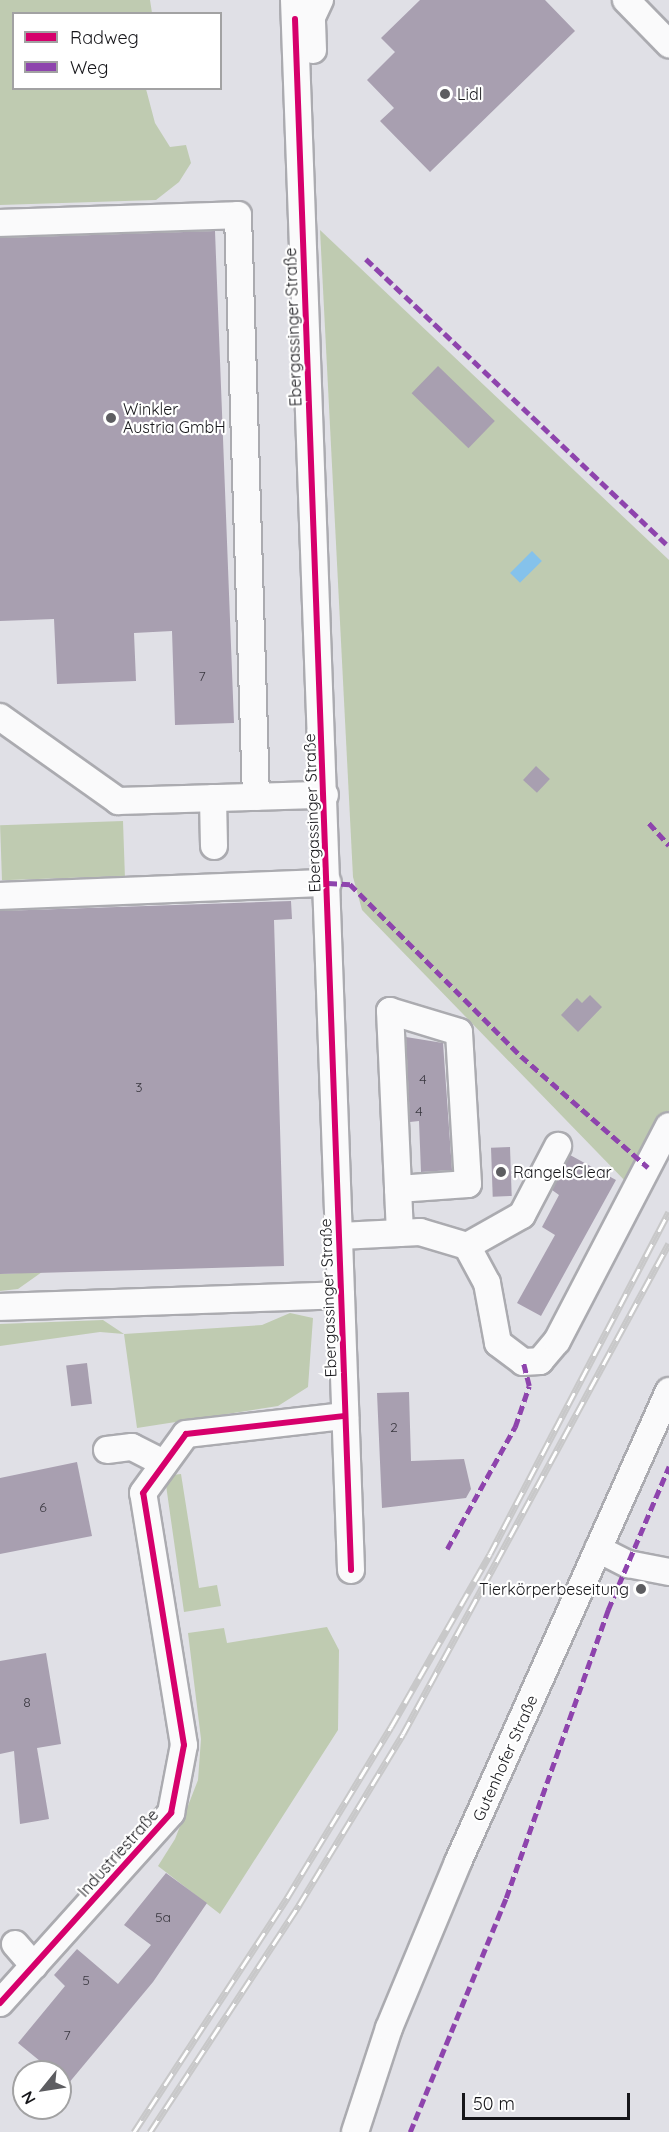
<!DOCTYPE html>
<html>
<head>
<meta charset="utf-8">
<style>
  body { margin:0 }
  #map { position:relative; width:669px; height:2132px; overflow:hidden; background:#e0e0e6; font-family:Quicksand,sans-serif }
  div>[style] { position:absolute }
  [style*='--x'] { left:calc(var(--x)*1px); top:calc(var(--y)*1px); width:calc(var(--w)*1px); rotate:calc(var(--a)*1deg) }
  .green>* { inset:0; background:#bfcbb1; transform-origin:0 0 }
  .water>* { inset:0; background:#85c2eb; transform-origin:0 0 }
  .building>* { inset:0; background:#a89fb0; transform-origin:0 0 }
  .roads { filter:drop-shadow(2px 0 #ababb0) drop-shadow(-2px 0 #ababb0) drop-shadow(0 2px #ababb0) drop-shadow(0 -2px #ababb0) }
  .minor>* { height:26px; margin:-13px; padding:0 13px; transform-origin:13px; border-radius:13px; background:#fafafb }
  .rail>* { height:7px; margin-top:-3.5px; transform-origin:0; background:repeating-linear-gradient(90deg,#fff 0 14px,#c8c8c9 0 28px); box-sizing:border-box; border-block:2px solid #c8c8c9 }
  .quiet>* { height:4.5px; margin-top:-2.25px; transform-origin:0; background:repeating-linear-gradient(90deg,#8e44ad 0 9px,transparent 0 13.5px) }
  .cycleway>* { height:6px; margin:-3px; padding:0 3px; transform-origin:3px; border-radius:3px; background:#d6006c }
  .dots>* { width:16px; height:16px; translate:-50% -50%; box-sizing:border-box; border:3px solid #fff; border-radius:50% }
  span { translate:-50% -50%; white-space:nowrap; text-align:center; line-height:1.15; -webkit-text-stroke:4.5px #fff; paint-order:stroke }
  .number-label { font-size:14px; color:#3a3840 }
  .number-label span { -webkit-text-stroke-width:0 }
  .poi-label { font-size:16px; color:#16161a }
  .left { translate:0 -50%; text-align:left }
  .right { translate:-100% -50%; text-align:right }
  .street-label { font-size:16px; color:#16161a }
  .legend { position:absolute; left:12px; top:12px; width:210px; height:78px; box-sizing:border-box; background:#fff; border:2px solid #a2a2a3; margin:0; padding:8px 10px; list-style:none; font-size:18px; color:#16161a }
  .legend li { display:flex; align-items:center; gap:12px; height:30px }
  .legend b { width:30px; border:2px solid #a2a2a3 }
  .north { position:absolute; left:12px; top:2060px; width:60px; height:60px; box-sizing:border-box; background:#fff; border:2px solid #a2a2a3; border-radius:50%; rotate:240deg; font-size:16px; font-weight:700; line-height:24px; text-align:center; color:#16161a }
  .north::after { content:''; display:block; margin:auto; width:21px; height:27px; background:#5d5d61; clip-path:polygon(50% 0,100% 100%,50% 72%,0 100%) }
  .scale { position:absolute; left:462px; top:2093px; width:168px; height:27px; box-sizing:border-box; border:3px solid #16161a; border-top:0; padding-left:8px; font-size:18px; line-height:21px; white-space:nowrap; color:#16161a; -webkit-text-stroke:4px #fff; paint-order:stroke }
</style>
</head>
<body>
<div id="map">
  <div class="green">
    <i style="clip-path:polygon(0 0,150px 0,152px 13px,14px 14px,14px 88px,146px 89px,155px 123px,170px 147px,186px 145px,191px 163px,179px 182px,156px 200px,0 205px)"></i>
    <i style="clip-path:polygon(320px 230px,669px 560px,669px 1110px,629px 1185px,362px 910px,353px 877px)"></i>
    <i style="left:123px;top:821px;width:55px;height:123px;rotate:88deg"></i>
    <i style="clip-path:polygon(42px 1272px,18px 1289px,0 1291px,0 1274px)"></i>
    <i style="clip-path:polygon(290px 1313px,313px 1318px,308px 1387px,278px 1406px,137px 1428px,124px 1334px,100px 1332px,0 1346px,0 1324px,103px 1320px,124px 1334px,262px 1325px)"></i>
    <i style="clip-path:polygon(181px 1474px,199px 1588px,217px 1585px,221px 1606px,184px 1612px,166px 1485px,172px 1475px)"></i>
    <i style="clip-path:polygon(327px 1627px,339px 1650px,338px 1730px,220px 1914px,158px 1866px,175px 1839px,198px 1780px,201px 1739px,188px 1633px,224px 1628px,227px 1643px)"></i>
  </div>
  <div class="water">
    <i style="left:532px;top:551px;width:14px;height:31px;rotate:45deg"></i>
  </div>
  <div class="building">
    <i style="clip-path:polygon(420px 0,545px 0,575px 31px,430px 172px,380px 121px,394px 108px,367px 80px,395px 52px,381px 38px)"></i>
    <i style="clip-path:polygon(215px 231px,234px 723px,175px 725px,172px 631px,134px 633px,136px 681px,57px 684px,54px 619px,0 621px,0 238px)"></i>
    <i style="left:438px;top:366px;width:79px;height:38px;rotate:44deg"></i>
    <i style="left:536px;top:766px;width:19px;height:19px;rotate:43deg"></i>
    <i style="clip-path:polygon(291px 901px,292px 919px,274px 920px,284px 1266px,0 1274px,0 911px)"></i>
    <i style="clip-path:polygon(590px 995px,602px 1007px,578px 1032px,561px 1015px,577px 998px,582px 1003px)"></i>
    <i style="clip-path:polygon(406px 1037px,443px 1043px,452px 1170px,421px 1172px,419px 1121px,410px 1122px)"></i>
    <i style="left:510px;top:1147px;width:49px;height:19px;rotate:88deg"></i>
    <i style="clip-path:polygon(570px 1155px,616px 1180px,541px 1316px,517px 1303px,555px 1235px,542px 1227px,559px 1195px,552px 1190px)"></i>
    <i style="left:87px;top:1363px;width:41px;height:21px;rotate:83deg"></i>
    <i style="clip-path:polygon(409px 1392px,411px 1461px,464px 1459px,471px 1489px,466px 1498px,382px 1508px,377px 1393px)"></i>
    <i style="clip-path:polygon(77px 1462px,92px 1536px,0 1554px,0 1478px)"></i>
    <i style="clip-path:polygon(46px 1653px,61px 1744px,37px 1748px,49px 1819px,20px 1824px,14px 1751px,0 1754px,0 1661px)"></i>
    <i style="clip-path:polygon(166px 1873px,207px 1903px,153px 1982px,68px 2084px,18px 2043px,65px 1986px,54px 1975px,77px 1949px,118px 1984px,151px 1945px,124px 1925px)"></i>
  </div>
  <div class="roads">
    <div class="minor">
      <i style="--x:294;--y:0;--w:1571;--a:87.92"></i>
      <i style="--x:626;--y:0;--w:62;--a:45.7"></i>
      <i style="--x:313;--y:50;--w:33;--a:-92"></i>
      <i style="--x:312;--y:17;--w:19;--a:-65"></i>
      <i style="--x:0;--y:223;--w:238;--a:-1.9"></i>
      <i style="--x:238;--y:215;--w:582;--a:88.23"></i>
      <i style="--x:0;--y:717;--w:145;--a:35.4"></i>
      <i style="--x:118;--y:801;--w:207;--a:-1.7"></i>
      <i style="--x:213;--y:798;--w:48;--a:88.8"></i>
      <i style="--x:0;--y:896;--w:328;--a:-2.3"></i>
      <i style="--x:398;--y:1189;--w:70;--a:-4.1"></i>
      <i style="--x:468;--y:1184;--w:152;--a:-93.4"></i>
      <i style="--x:459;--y:1032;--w:72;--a:-163.1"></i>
      <i style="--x:390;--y:1011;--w:178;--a:87.4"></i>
      <i style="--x:398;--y:1189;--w:44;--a:87.4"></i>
      <i style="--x:340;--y:1236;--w:80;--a:-2.9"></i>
      <i style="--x:420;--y:1232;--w:49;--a:16.6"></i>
      <i style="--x:467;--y:1246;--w:42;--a:61.6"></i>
      <i style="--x:487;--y:1283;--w:61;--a:79.6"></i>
      <i style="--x:498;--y:1343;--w:31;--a:37"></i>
      <i style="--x:523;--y:1362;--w:17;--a:-3"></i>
      <i style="--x:540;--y:1361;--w:26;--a:-50"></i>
      <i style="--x:557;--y:1341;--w:242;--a:-62.5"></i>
      <i style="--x:467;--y:1246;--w:63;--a:-29.4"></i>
      <i style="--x:522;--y:1215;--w:78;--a:-62.4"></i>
      <i style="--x:0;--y:1307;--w:341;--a:-2"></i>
      <i style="--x:107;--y:1450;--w:25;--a:-7"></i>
      <i style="--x:132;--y:1447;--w:36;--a:27"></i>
      <i style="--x:598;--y:1549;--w:34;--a:27"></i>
      <i style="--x:628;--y:1564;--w:42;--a:11"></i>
      <i style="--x:15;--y:1944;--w:29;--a:49"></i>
      <i style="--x:0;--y:2003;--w:256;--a:-48"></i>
      <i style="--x:171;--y:1813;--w:69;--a:-79.2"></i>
      <i style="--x:184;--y:1745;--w:255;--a:-99.2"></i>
      <i style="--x:143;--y:1493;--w:73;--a:-53.9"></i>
      <i style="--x:186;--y:1434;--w:160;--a:-6.5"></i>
      <i style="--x:355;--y:2132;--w:109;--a:-71.9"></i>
      <i style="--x:389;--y:2028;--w:180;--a:-67.4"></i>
      <i style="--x:458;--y:1862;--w:516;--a:-65.87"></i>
    </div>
  </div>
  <div class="rail">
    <i style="--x:134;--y:2132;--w:280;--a:-56.8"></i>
    <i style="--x:287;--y:1898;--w:200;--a:-58.7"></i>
    <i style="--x:391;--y:1727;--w:199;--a:-60.2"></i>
    <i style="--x:490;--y:1554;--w:386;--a:-62.4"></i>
    <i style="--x:150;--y:2132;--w:272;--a:-56.7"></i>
    <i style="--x:299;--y:1905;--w:200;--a:-58.7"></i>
    <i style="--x:403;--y:1734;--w:558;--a:-61.55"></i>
  </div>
  <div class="quiet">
    <i style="--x:366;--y:259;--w:418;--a:43.5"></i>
    <i style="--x:649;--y:823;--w:30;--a:48"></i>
    <i style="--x:328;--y:883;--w:22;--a:3"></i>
    <i style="--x:350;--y:884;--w:243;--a:45.2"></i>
    <i style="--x:521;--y:1056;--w:169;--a:41.2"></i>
    <i style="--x:447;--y:1549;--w:140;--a:-60.9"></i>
    <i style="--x:515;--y:1427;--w:43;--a:-71.1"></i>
    <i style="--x:529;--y:1386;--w:25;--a:-104"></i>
    <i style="--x:410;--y:2132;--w:253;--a:-67.7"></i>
    <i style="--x:506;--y:1898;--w:306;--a:-70.5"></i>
    <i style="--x:608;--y:1610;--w:156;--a:-67"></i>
  </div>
  <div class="cycleway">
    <i style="--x:295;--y:19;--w:1552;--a:87.93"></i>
    <i style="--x:0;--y:2003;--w:256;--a:-48"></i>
    <i style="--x:171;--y:1813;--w:69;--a:-79.2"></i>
    <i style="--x:184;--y:1745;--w:255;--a:-99.2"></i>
    <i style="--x:143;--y:1493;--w:73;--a:-53.9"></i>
    <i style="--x:186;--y:1434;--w:160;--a:-6.5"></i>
  </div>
  <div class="dots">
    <i style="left:445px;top:94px;background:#5d5d61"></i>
    <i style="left:111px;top:418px;background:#5d5d61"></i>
    <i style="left:501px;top:1172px;background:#5d5d61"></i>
    <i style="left:641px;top:1589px;background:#5d5d61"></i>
  </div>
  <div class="number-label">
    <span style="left:202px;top:676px">7</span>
    <span style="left:423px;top:1079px">4</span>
    <span style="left:139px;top:1087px">3</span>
    <span style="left:419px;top:1111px">4</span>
    <span style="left:394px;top:1427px">2</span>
    <span style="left:43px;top:1507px">6</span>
    <span style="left:27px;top:1702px">8</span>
    <span style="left:163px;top:1917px">5a</span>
    <span style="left:86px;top:1980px">5</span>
    <span style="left:67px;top:2035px">7</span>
  </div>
  <div class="poi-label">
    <span class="left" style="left:457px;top:94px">Lidl</span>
    <span class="left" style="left:123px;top:418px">Winkler<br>Austria GmbH</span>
    <span class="left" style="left:513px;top:1172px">RangeIsClear</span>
    <span class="right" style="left:629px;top:1589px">Tierkörperbeseitung</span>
  </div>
  <div class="street-label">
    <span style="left:293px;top:327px;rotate:-92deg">Ebergassinger Straße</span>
    <span style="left:312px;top:813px;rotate:-92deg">Ebergassinger Straße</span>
    <span style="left:328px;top:1298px;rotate:-92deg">Ebergassinger Straße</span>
    <span style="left:505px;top:1758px;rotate:-66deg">Gutenhofer Straße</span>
    <span style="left:118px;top:1853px;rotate:-48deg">Industriestraße</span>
  </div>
  <ul class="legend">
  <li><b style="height:8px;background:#d6006c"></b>Radweg</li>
  <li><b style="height:8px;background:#8e44ad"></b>Weg</li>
  </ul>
  <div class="north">N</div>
  <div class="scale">50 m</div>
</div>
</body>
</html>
